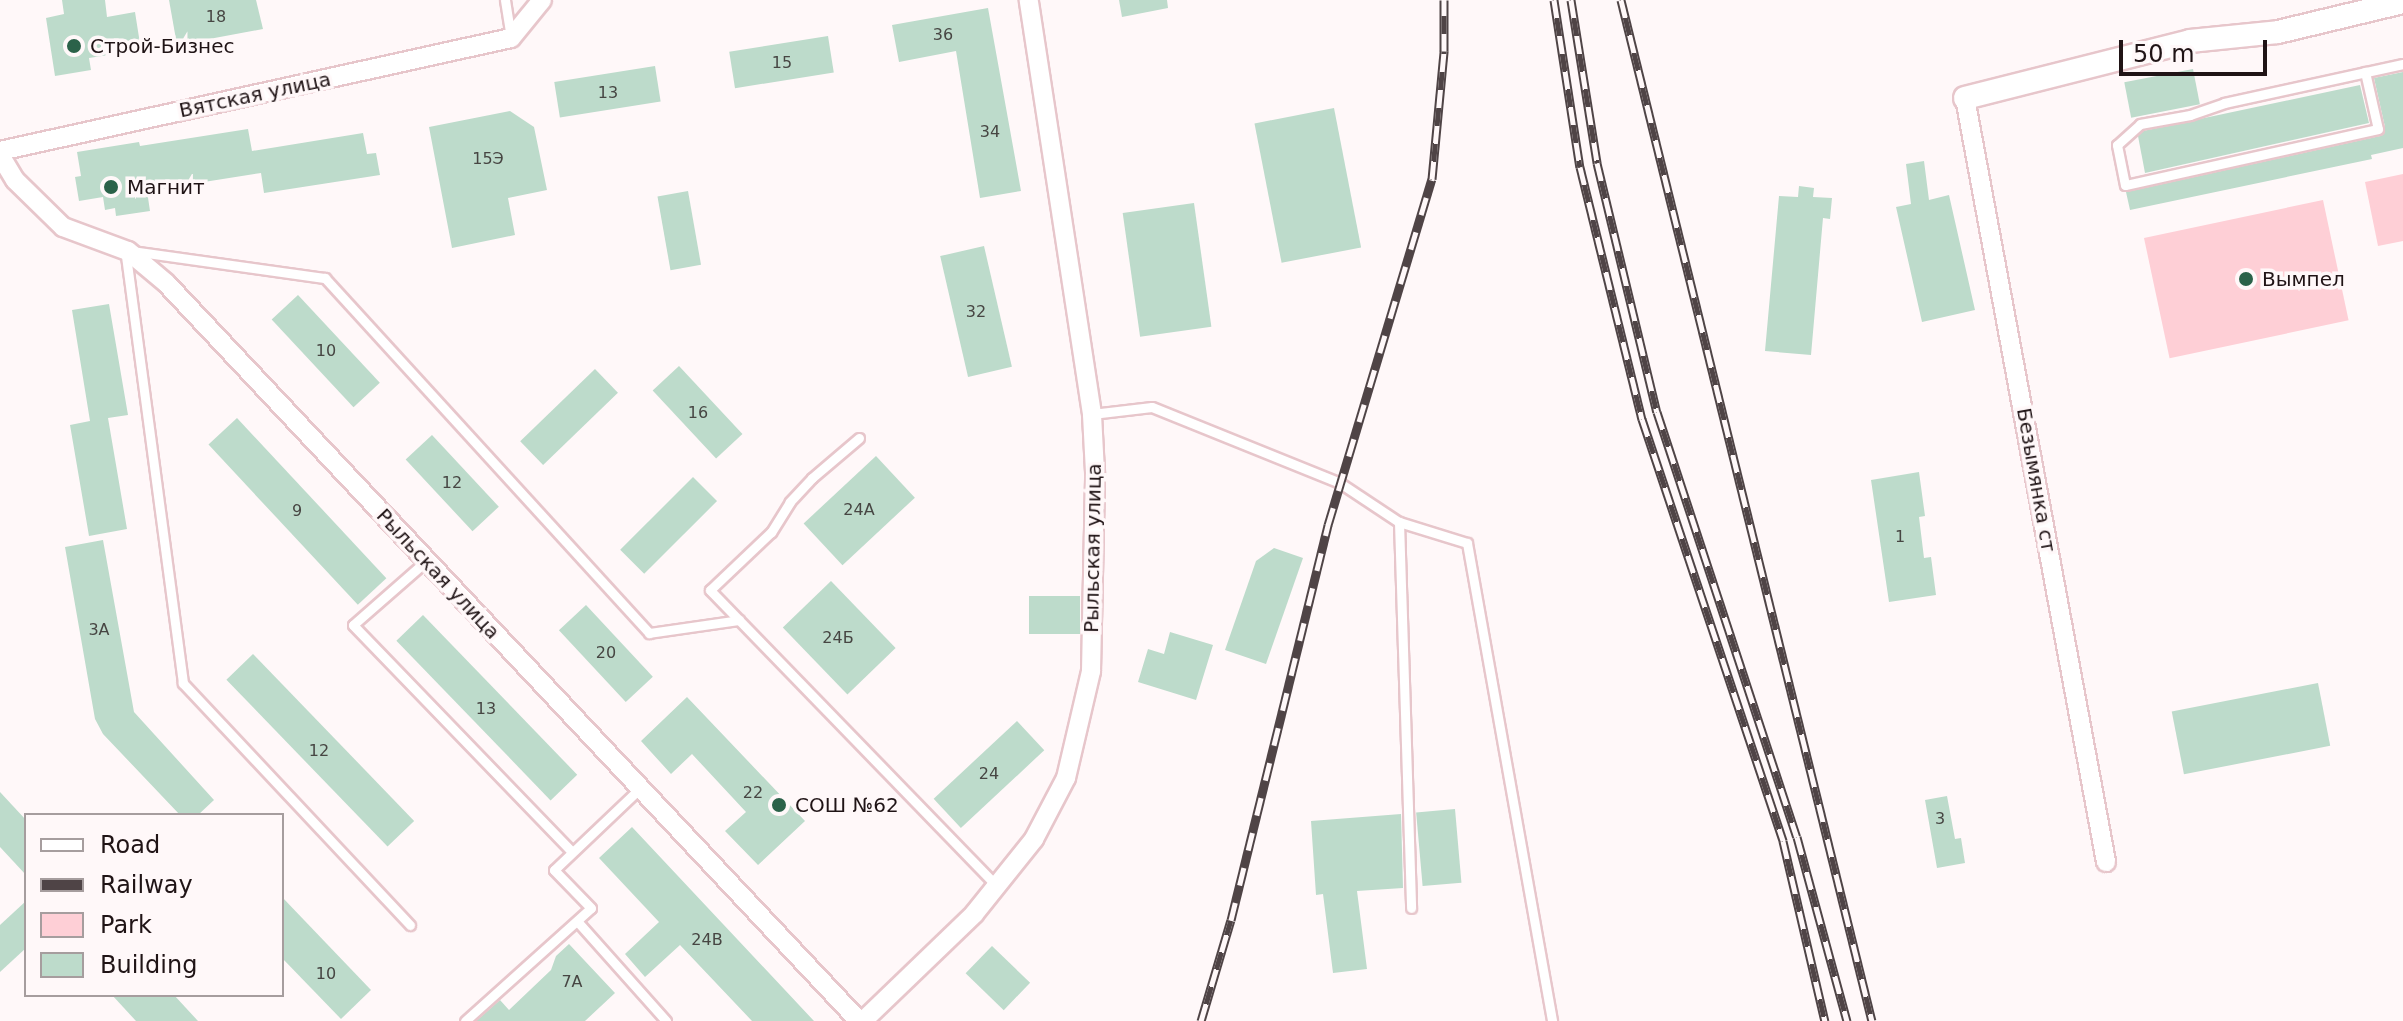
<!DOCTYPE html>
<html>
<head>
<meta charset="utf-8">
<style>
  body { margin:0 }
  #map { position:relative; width:2403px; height:1021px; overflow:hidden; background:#fff8f9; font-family:"DejaVu Sans",sans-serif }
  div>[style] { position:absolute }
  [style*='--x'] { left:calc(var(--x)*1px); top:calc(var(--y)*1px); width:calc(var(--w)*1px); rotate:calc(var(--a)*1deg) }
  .green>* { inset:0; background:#fecfd6; transform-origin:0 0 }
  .building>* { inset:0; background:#bddbcb; transform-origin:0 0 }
  .roads { filter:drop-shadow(2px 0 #e7c6cb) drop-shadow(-2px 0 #e7c6cb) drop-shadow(0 2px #e7c6cb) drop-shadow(0 -2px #e7c6cb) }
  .service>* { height:9px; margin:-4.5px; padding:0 4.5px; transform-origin:4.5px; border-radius:4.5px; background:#fff }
  .minor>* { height:18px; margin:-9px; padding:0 9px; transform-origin:9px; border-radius:9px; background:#fff }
  .tertiary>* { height:22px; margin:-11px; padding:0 11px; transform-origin:11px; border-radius:11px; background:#fff }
  .rail>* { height:9px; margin-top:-4.5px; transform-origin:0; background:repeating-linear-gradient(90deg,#fff8f9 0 18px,#4f4446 0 36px); box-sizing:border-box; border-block:2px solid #4f4446 }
  .dots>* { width:22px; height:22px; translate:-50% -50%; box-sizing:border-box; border:4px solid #fff8f9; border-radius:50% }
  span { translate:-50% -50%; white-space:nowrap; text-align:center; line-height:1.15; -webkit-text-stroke:7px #fff8f9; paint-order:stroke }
  .number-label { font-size:16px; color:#474643 }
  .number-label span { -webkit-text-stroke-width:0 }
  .poi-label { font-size:20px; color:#201416 }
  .left { translate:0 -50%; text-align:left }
  .street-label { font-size:20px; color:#201416 }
  .legend { position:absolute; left:24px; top:813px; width:260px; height:184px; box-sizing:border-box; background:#fff8f9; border:2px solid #a69d9e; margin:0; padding:10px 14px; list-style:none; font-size:24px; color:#201416 }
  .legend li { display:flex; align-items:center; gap:16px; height:40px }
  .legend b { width:40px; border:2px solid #a69d9e }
  .scale { position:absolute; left:2119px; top:40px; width:148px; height:36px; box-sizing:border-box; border:4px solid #201416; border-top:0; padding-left:10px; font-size:24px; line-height:28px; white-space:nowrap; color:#201416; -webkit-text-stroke:6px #fff8f9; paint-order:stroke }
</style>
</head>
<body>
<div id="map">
  <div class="green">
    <i style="clip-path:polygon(2403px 174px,2403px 241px,2378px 246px,2365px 182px)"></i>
    <i style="left:2323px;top:200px;width:123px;height:183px;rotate:78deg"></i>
  </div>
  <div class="building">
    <i style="clip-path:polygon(62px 0,105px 0,107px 17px,135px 12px,141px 50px,89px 58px,91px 70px,55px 76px,46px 18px,64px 14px)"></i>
    <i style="clip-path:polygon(169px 0,256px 0,263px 29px,177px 45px)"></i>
    <i style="clip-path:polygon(1119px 0,1167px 0,1168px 8px,1122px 17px)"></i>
    <i style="clip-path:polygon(988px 8px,1021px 191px,980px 198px,956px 51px,899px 62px,892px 25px)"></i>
    <i style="left:828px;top:36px;width:37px;height:100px;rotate:81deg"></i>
    <i style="left:655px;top:66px;width:36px;height:102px;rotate:81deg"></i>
    <i style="left:2193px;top:69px;width:36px;height:70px;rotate:79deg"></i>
    <i style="clip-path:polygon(2403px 72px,2403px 148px,2371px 155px,2372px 159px,2130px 210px,2126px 192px,2380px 136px,2385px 127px,2374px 78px)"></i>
    <i style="clip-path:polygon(2360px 85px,2369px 123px,2145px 173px,2138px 136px,2143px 131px)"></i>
    <i style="left:1334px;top:108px;width:142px;height:81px;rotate:79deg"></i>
    <i style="clip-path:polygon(510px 111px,534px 127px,547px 190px,508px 198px,515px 235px,452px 248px,429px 127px)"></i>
    <i style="clip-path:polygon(248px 129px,252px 151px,363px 133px,367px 154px,376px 153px,380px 175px,264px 193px,261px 173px,147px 191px,150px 211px,116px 216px,115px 208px,105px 210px,103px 197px,79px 201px,75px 177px,81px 176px,77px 152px,139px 142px,140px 146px)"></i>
    <i style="clip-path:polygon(1924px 161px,1929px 200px,1949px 195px,1975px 310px,1922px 322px,1896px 207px,1911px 204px,1906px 164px)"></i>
    <i style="clip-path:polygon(1799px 186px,1814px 188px,1813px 197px,1832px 198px,1830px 219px,1823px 218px,1811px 355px,1765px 351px,1779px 196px,1798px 197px)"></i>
    <i style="left:688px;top:191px;width:75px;height:31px;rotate:80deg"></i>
    <i style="left:1194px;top:203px;width:125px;height:72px;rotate:82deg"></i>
    <i style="left:984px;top:246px;width:124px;height:45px;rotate:77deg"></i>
    <i style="left:298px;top:295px;width:120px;height:36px;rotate:47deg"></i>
    <i style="clip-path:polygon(109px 304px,128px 415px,108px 418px,127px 529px,89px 536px,70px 425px,90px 421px,72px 310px)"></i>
    <i style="left:679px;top:366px;width:93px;height:36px;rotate:47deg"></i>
    <i style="left:595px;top:369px;width:33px;height:104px;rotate:46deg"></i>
    <i style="left:237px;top:418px;width:219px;height:39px;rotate:47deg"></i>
    <i style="left:432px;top:435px;width:98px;height:36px;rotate:47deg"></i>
    <i style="left:876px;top:456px;width:57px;height:99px;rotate:47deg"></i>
    <i style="clip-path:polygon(1919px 472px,1925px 516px,1919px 517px,1924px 558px,1931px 557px,1936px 595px,1889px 602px,1871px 480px)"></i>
    <i style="left:693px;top:477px;width:34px;height:103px;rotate:45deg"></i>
    <i style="clip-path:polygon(103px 540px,134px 712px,214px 800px,198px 815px,180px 815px,103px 734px,95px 719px,65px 547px)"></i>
    <i style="clip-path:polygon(1274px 548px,1303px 558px,1266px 664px,1225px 650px,1256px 561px)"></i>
    <i style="left:831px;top:581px;width:93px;height:67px;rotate:46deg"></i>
    <i style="left:1080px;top:596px;width:38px;height:51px;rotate:90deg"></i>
    <i style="left:586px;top:605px;width:98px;height:37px;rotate:47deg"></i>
    <i style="left:423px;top:615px;width:222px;height:37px;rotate:46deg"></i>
    <i style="clip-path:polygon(1170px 632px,1213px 645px,1196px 700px,1138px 682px,1148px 649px,1164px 654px)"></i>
    <i style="left:253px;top:654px;width:232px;height:37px;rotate:46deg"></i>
    <i style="left:2318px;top:683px;width:64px;height:149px;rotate:79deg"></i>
    <i style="clip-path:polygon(687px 697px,805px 821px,758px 865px,725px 831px,746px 812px,692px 754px,671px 774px,641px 741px)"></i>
    <i style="left:1017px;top:721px;width:40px;height:114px;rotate:47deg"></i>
    <i style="clip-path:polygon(0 792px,26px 820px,26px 875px,0 847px)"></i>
    <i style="clip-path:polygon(1947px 796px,1955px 839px,1961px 838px,1965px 863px,1937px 868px,1925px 800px)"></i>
    <i style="left:1455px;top:809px;width:74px;height:39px;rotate:85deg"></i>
    <i style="clip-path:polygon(1401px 814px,1403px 888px,1357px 891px,1367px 969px,1333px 973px,1323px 894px,1316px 895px,1311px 821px)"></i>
    <i style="clip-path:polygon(632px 827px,814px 1021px,752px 1021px,680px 945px,645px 977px,625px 954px,659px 922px,599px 858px)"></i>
    <i style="clip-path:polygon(282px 897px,371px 990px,341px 1019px,282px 958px)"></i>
    <i style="clip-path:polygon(26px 901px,26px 948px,0 972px,0 925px)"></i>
    <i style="clip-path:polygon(569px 944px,615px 993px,585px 1021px,476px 1021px,500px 1000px,509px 1010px,551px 970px,556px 956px)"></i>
    <i style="left:992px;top:946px;width:53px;height:38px;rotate:44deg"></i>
    <i style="clip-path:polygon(112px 995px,174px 995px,198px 1021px,136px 1021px)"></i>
  </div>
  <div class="roads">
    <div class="service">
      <i style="--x:505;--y:0;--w:38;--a:81"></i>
      <i style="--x:2365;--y:72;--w:58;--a:77.2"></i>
      <i style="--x:2378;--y:129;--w:259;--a:167.5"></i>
      <i style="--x:2125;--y:185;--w:41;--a:-101.3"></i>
      <i style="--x:2117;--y:145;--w:31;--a:-42"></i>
      <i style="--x:2140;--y:124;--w:51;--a:-10.2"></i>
      <i style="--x:2190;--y:115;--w:36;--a:-19"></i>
      <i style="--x:2224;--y:103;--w:183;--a:-12.3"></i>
      <i style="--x:1092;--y:414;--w:60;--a:-6.7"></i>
      <i style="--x:1152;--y:407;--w:203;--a:22"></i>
      <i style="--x:1340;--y:483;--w:71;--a:33.5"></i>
      <i style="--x:1399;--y:522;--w:386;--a:88.2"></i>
      <i style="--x:859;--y:438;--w:62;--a:139.6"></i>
      <i style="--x:812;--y:478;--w:33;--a:133"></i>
      <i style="--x:790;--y:502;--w:36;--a:122"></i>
      <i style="--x:771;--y:532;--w:84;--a:136.4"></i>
      <i style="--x:710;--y:590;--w:412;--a:45.9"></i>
      <i style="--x:1399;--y:522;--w:71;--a:17.2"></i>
      <i style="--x:1467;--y:543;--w:485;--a:79.9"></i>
      <i style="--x:426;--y:561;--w:97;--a:138.8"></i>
      <i style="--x:353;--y:625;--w:315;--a:46"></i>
      <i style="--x:577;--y:921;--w:134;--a:48.3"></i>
      <i style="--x:410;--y:925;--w:332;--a:-133.2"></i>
      <i style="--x:183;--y:683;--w:437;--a:-97.6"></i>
      <i style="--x:125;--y:250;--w:202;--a:8"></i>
      <i style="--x:325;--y:278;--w:481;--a:47.6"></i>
      <i style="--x:649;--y:633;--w:91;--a:-8.2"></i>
      <i style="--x:465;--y:1021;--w:169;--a:-41.9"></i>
      <i style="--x:591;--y:908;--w:53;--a:-134.2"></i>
      <i style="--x:554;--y:870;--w:119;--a:-43.6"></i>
    </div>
    <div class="minor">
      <i style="--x:1965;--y:98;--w:777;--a:79.54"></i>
      <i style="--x:0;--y:151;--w:523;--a:-12.47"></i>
      <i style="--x:511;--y:38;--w:49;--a:-50.8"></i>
      <i style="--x:0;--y:155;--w:29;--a:59"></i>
      <i style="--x:15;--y:180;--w:67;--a:44.4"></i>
      <i style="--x:63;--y:227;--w:69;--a:20.3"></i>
      <i style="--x:128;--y:251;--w:50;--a:40.1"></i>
      <i style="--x:166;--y:283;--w:1012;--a:46.8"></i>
      <i style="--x:863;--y:1021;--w:154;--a:-43.9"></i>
      <i style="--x:974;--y:914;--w:96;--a:-51.3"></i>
      <i style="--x:1034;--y:839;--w:69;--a:-62.3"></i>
      <i style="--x:1066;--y:778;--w:110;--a:-76.8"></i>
      <i style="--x:1091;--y:671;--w:199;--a:-88.8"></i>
      <i style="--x:1095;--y:472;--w:58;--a:-93"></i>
      <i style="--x:1092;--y:414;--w:419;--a:-98.7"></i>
    </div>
    <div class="tertiary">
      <i style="--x:1965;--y:98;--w:232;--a:-14.2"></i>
      <i style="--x:2190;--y:41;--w:88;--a:-5.8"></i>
      <i style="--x:2278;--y:32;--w:129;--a:-13.5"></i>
    </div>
  </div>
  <div class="rail">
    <i style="--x:1554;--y:0;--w:169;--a:81.2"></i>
    <i style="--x:1580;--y:167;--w:260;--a:76.2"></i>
    <i style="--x:1642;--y:419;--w:445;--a:71.5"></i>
    <i style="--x:1783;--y:841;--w:185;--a:76.9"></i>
    <i style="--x:1571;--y:0;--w:165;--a:80.9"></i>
    <i style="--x:1597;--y:163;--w:256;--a:76.5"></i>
    <i style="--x:1657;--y:412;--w:447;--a:71.8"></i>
    <i style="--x:1797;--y:837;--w:191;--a:74.8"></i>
    <i style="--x:1621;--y:0;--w:1051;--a:76.19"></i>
    <i style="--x:1201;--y:1021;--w:105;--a:-73.5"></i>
    <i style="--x:1231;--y:920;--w:407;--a:-76.2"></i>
    <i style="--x:1328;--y:525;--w:361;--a:-73.3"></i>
    <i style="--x:1432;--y:179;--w:129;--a:-84.6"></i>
    <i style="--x:1444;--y:51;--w:51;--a:-90"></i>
  </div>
  <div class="dots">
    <i style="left:74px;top:46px;background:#2b6249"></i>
    <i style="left:111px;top:187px;background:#2b6249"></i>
    <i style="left:2246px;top:279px;background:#2b6249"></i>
    <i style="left:779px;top:805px;background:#2b6249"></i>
  </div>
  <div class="number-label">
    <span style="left:216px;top:17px">18</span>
    <span style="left:943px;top:35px">36</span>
    <span style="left:782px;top:63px">15</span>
    <span style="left:608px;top:93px">13</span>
    <span style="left:990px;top:132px">34</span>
    <span style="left:488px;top:159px">15Э</span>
    <span style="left:976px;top:312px">32</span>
    <span style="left:326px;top:351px">10</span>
    <span style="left:698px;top:413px">16</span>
    <span style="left:452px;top:483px">12</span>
    <span style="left:859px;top:510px">24А</span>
    <span style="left:297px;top:511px">9</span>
    <span style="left:1900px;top:537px">1</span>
    <span style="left:99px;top:630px">3А</span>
    <span style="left:838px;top:638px">24Б</span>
    <span style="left:606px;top:653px">20</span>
    <span style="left:486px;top:709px">13</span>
    <span style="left:319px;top:751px">12</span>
    <span style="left:989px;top:774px">24</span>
    <span style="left:753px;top:793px">22</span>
    <span style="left:1940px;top:819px">3</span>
    <span style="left:707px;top:940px">24В</span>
    <span style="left:326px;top:974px">10</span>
    <span style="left:572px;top:982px">7А</span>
  </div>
  <div class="poi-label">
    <span class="left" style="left:90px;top:46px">Строй-Бизнес</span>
    <span class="left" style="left:127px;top:187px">Магнит</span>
    <span class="left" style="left:2262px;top:279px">Вымпел</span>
    <span class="left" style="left:795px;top:805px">СОШ №62</span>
  </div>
  <div class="street-label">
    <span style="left:255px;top:95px;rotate:-12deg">Вятская улица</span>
    <span style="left:2036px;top:480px;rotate:80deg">Безымянка ст</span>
    <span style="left:1093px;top:548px;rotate:-89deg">Рыльская улица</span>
    <span style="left:438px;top:574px;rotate:47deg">Рыльская улица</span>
  </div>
  <ul class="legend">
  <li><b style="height:10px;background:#fff"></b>Road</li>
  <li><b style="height:10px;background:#4f4446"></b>Railway</li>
  <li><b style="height:22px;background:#fecfd6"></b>Park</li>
  <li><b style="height:22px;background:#bddbcb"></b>Building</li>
  </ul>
  <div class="scale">50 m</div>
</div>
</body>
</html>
